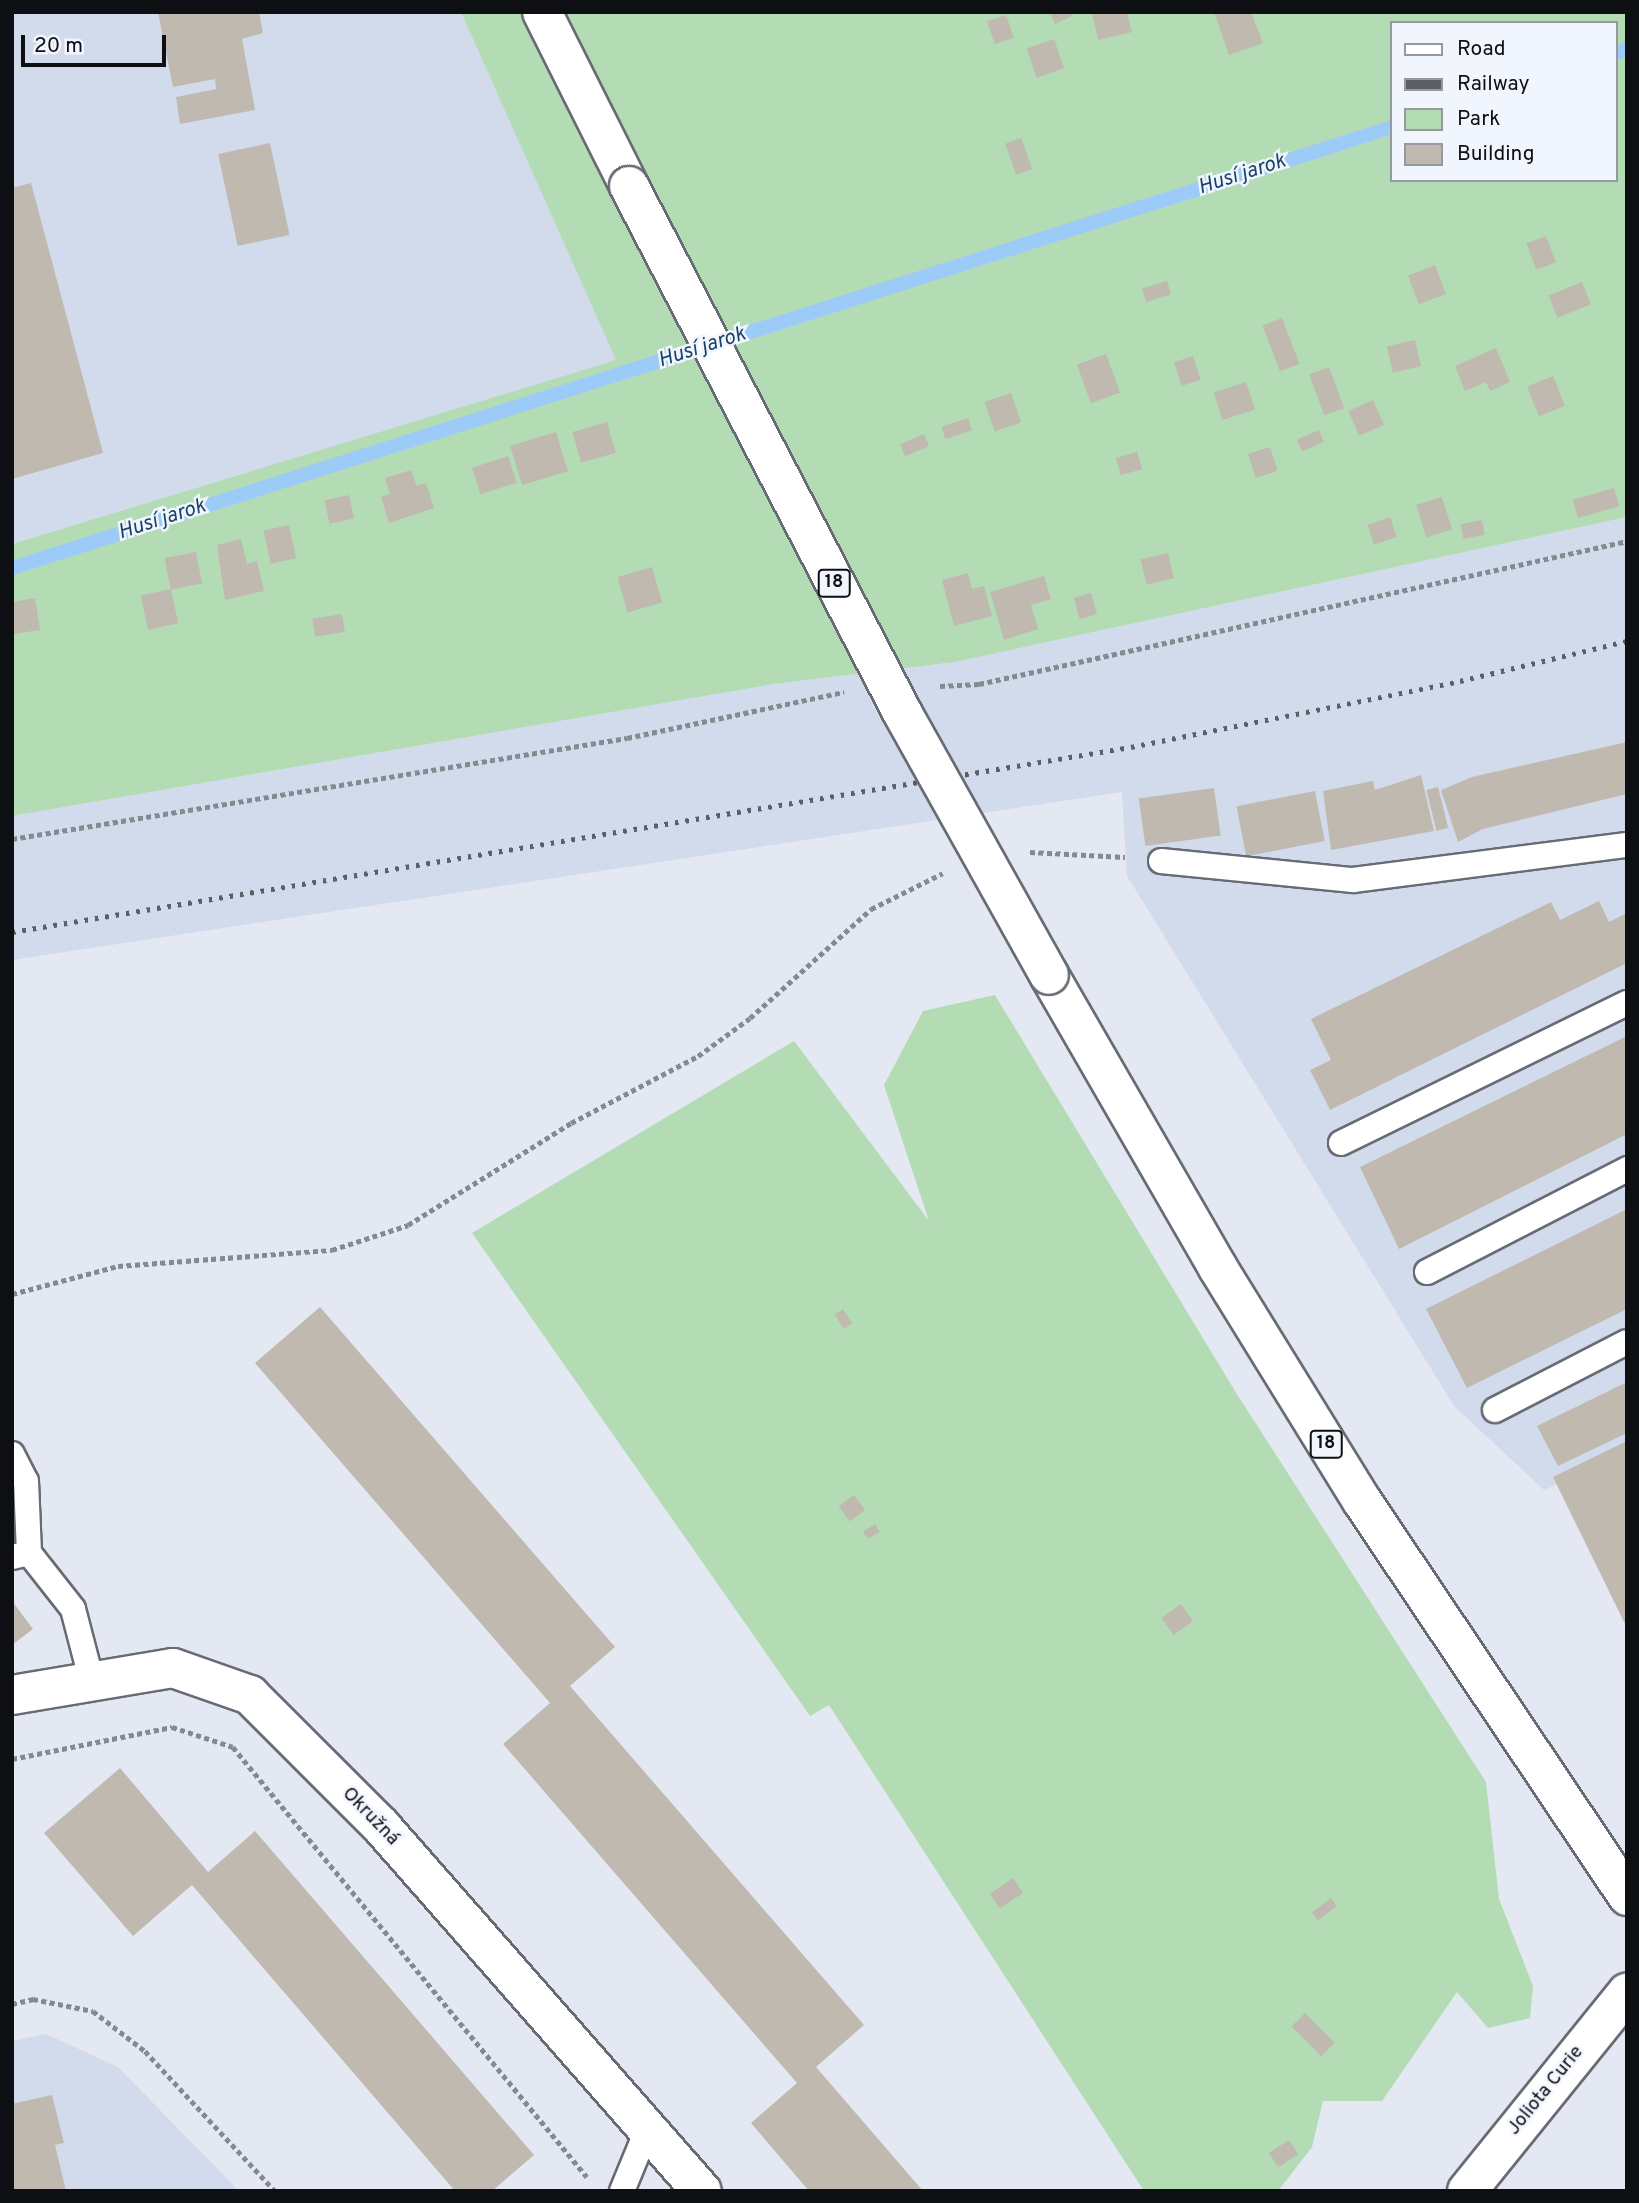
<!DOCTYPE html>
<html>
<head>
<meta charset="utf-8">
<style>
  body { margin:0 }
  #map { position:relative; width:1639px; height:2203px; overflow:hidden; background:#e3e8f3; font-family:Overpass,sans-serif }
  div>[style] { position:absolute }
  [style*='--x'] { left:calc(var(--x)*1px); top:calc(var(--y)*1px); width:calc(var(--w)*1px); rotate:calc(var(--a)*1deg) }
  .built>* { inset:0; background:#d2dbec }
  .green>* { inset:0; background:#b3dcb5 }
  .stream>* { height:14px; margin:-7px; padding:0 7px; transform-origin:7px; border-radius:7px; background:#9ccbf8 }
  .building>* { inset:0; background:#c0b9b0; transform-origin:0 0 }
  .path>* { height:4.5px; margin-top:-2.25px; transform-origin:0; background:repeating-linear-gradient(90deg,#858990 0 5px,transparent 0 8.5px) }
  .roads { filter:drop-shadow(2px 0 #676b74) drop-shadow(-2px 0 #676b74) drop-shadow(0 2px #676b74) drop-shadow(0 -2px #676b74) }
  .lane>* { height:24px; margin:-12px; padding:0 12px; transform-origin:12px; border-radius:12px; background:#fff }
  .street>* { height:38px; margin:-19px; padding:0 19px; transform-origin:19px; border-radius:19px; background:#fff }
  .primary>* { height:38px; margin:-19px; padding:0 19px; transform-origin:19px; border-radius:19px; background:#fff }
  .rail>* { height:5px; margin-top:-2.5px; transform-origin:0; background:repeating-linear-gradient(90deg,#5c5f65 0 3.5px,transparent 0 10.5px) }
  .bridges { filter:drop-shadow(2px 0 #676b74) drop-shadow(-2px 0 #676b74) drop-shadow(0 2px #676b74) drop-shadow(0 -2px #676b74) }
  .primary-bridge>* { height:38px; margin:-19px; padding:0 19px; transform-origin:19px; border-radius:19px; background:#fff }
  span { translate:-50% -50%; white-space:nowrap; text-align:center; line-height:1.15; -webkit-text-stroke:5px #f1f5fe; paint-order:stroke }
  .shield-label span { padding:2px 5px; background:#f1f5fe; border:2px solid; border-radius:5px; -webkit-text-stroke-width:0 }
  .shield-label { font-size:18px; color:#0d0f12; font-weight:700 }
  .street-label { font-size:19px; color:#0d0f12 }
  .water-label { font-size:21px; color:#184367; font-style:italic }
  .frame { position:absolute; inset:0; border:14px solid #0d0f12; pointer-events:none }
  .legend { position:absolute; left:1390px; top:21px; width:228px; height:161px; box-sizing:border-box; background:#f1f5fe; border:2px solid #9699a0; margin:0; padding:9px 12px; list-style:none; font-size:21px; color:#0d0f12 }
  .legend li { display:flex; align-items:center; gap:14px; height:35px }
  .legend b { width:35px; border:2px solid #9699a0 }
  .scale { position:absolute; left:21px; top:35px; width:145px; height:32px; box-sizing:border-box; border:4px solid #0d0f12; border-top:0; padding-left:9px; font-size:21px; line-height:24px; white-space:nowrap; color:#0d0f12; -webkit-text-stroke:5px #f1f5fe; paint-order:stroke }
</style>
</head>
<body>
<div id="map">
  <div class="built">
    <i style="clip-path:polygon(12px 12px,461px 12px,617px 360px,12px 544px)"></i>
    <i style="clip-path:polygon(1627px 517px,1627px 1452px,1544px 1490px,1454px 1406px,1127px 876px,1122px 792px,12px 960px,12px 816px,774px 684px,955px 662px)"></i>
    <i style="clip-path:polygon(46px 2034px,118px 2067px,239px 2191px,12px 2191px,12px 2041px)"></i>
  </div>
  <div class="green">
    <i style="clip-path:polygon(evenodd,461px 12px,1627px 12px,1627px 517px,955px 662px,774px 684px,12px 816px,12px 544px,616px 360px,461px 12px,1392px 23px,1616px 23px,1616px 180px,1392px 180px,1392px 23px)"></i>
    <i style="clip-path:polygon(995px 995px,1235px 1391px,1486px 1782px,1499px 1899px,1533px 1986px,1530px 2018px,1488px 2028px,1457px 1992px,1382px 2101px,1323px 2101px,1312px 2147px,1278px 2191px,1144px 2191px,829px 1705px,810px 1716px,472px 1233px,794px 1041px,929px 1221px,884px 1085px,923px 1011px)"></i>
  </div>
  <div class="stream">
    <i style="--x:1616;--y:53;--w:12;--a:-20"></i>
    <i style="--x:12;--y:568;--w:1449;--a:-17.72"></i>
  </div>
  <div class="building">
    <i style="clip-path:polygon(158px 12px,259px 12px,263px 33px,242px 39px,255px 110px,180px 124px,176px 97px,216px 89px,215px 79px,173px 87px)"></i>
    <i style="clip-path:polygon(1050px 12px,1070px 12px,1072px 16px,1055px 24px)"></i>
    <i style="clip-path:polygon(1092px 12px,1127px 12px,1132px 32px,1098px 40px)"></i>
    <i style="clip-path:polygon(1214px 12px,1251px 12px,1263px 43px,1229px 55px)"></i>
    <i style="left:1006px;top:15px;width:24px;height:20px;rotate:71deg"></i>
    <i style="left:1054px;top:39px;width:31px;height:29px;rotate:71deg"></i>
    <i style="left:1021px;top:138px;width:33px;height:17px;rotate:70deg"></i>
    <i style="left:270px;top:143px;width:94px;height:53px;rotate:78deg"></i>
    <i style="clip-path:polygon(31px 183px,103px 453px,12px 479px,12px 188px)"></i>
    <i style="left:1546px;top:236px;width:28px;height:21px;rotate:69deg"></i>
    <i style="left:1435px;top:265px;width:31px;height:29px;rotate:69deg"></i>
    <i style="left:1167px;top:281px;width:14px;height:26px;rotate:73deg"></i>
    <i style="left:1582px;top:282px;width:24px;height:36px;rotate:68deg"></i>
    <i style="left:1282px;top:318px;width:49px;height:21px;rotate:69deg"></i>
    <i style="left:1415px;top:340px;width:27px;height:29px;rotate:77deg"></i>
    <i style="clip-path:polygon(1496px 348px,1510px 382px,1490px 391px,1486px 382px,1465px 391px,1455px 366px)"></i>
    <i style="left:1106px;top:354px;width:41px;height:31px;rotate:70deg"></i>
    <i style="left:1193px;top:356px;width:25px;height:20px;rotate:72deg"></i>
    <i style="left:1329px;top:367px;width:44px;height:21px;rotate:70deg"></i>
    <i style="left:1553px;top:376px;width:32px;height:28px;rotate:68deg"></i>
    <i style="left:1246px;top:382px;width:29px;height:34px;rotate:72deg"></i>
    <i style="left:1011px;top:393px;width:31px;height:28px;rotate:71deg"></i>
    <i style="left:1373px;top:400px;width:27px;height:27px;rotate:66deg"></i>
    <i style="left:968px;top:418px;width:13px;height:28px;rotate:72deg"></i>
    <i style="left:607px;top:422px;width:32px;height:36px;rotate:74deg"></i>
    <i style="left:1319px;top:430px;width:13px;height:24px;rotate:67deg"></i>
    <i style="left:556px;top:432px;width:41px;height:48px;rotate:73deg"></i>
    <i style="left:924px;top:434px;width:13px;height:26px;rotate:67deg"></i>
    <i style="left:1270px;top:447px;width:25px;height:23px;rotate:72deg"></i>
    <i style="left:1137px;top:452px;width:18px;height:22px;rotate:74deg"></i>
    <i style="left:508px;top:456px;width:28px;height:38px;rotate:72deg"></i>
    <i style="clip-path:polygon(411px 470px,417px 486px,426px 483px,434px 508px,389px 523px,381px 497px,390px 494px,385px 478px)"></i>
    <i style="left:1614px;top:488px;width:19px;height:43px;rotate:74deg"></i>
    <i style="left:349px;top:495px;width:24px;height:25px;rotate:78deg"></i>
    <i style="left:1442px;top:497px;width:34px;height:27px;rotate:73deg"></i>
    <i style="left:1390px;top:517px;width:21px;height:24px;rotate:71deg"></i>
    <i style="left:1482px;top:520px;width:15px;height:22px;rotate:79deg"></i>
    <i style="left:289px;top:525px;width:34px;height:26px;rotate:78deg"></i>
    <i style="clip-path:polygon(241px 539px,247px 564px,257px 561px,264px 591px,225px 600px,217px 545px)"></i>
    <i style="left:196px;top:552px;width:32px;height:32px;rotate:79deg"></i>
    <i style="left:1168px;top:553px;width:26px;height:28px;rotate:77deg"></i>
    <i style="left:652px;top:567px;width:37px;height:36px;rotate:74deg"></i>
    <i style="clip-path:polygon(968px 573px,972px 589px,984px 586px,992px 616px,954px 626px,942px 580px)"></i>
    <i style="clip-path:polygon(1044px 576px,1051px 599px,1031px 605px,1038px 629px,1004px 640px,990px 592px)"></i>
    <i style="left:171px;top:589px;width:35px;height:31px;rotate:78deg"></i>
    <i style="left:1091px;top:593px;width:22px;height:18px;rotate:74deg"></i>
    <i style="clip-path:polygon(35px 598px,40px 630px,13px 634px,12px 602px)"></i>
    <i style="left:342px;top:614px;width:18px;height:30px;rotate:81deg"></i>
    <i style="clip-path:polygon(1627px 742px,1627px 794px,1483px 829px,1458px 842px,1441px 790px,1472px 777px)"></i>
    <i style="clip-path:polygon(1421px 775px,1434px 831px,1331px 850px,1323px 791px,1373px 781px,1375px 790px)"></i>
    <i style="left:1438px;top:787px;width:42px;height:12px;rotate:76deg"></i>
    <i style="left:1214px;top:788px;width:48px;height:76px;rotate:82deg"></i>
    <i style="left:1315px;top:791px;width:51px;height:80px;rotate:79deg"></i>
    <i style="clip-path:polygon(1599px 901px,1609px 922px,1627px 913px,1627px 963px,1330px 1110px,1310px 1070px,1331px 1060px,1311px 1019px,1551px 902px,1560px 920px)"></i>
    <i style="clip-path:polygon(1627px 1036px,1627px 1134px,1399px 1249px,1360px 1167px)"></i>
    <i style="clip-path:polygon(1627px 1209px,1627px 1309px,1467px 1388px,1426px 1309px)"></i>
    <i style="clip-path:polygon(320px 1307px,615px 1647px,570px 1686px,864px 2025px,816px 2067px,923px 2191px,809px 2191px,751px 2123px,797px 2083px,503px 1744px,550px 1703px,255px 1363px)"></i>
    <i style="left:843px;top:1309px;width:17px;height:10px;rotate:57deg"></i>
    <i style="clip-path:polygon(1627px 1382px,1627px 1433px,1558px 1466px,1537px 1426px)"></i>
    <i style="clip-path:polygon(1627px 1441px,1627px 1628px,1553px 1477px)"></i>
    <i style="left:854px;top:1495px;width:19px;height:19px;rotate:54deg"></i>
    <i style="left:875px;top:1524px;width:9px;height:14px;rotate:58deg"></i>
    <i style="clip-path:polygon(12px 1601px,33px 1629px,12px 1645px)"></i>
    <i style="left:1181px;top:1604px;width:21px;height:24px;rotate:55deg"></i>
    <i style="clip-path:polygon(120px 1768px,208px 1872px,255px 1831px,534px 2155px,492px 2191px,455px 2191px,192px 1885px,133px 1936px,44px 1833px)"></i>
    <i style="left:1013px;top:1878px;width:18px;height:28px;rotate:56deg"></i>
    <i style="left:1331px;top:1898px;width:10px;height:24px;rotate:53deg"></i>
    <i style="left:1305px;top:2013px;width:42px;height:19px;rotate:45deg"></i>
    <i style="clip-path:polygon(52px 2095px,64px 2143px,55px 2145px,66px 2191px,12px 2191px,12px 2104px)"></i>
    <i style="left:1289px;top:2140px;width:17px;height:24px;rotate:57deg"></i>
  </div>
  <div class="path">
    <i style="--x:940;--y:686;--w:39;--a:-3"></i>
    <i style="--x:979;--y:684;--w:664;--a:-12.44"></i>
    <i style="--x:12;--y:839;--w:623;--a:-9.33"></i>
    <i style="--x:627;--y:738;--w:222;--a:-12"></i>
    <i style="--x:1030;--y:852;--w:95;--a:3"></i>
    <i style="--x:12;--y:1294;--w:110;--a:-14.8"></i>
    <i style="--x:118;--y:1266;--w:215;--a:-4.3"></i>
    <i style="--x:332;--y:1250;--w:80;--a:-18.2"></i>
    <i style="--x:408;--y:1225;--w:192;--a:-32"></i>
    <i style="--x:571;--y:1123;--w:144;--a:-27.8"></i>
    <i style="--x:698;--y:1056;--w:64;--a:-36.2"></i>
    <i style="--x:750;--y:1018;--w:163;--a:-42"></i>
    <i style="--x:871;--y:909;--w:80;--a:-26.6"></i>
    <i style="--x:12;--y:1759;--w:163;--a:-11.3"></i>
    <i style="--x:172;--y:1727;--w:64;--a:18.2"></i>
    <i style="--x:233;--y:1747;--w:557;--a:50.54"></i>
    <i style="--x:12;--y:2004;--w:22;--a:-13"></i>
    <i style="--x:33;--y:1999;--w:61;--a:11.3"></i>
    <i style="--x:93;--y:2011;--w:66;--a:37.6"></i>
    <i style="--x:145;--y:2051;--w:191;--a:47.1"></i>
  </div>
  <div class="roads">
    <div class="lane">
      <i style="--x:1161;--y:861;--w:193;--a:5.7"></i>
      <i style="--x:1353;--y:880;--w:276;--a:-7.3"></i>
      <i style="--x:1341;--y:1143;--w:318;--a:-26.1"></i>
      <i style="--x:1427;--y:1272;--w:225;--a:-27.2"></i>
      <i style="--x:1495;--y:1410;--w:148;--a:-27.3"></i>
      <i style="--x:12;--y:1454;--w:30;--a:63"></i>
      <i style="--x:26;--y:1481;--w:72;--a:87.6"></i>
      <i style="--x:12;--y:1557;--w:17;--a:-13"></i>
      <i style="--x:29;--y:1553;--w:71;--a:51.8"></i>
      <i style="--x:73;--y:1609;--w:71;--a:75.4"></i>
      <i style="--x:622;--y:2191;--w:68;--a:-67.6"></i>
    </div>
    <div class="street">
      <i style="--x:12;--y:1695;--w:163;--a:-9.5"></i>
      <i style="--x:173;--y:1668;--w:82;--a:19.3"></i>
      <i style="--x:250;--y:1695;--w:185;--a:45"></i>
      <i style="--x:381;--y:1826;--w:486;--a:48.7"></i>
      <i style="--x:1467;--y:2191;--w:255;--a:-51.1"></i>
    </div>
    <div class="primary">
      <i style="--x:542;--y:12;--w:195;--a:63.4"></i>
      <i style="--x:1049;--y:975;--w:338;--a:60"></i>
      <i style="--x:1218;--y:1268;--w:274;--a:58.3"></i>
      <i style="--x:1362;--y:1501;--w:476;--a:56.1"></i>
    </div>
  </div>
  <div class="rail">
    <i style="--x:12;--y:932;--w:1134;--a:-9.39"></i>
    <i style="--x:1131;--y:747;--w:336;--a:-11.3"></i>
    <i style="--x:1460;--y:681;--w:172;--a:-13.5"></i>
  </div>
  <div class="bridges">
    <div class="primary-bridge">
      <i style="--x:629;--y:186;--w:593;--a:62.57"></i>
      <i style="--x:902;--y:712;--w:301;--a:60.8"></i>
    </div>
  </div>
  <div class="shield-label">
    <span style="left:834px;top:583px">18</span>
    <span style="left:1326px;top:1444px">18</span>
  </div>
  <div class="street-label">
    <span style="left:370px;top:1817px;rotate:46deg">Okružná</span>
    <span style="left:1546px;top:2091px;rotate:-51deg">Joliota Curie</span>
  </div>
  <div class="water-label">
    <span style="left:1242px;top:175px;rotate:-18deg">Husí jarok</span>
    <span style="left:702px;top:348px;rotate:-18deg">Husí jarok</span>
    <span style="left:162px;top:520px;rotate:-18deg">Husí jarok</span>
  </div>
  <div class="frame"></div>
  <ul class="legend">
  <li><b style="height:9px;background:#fff"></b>Road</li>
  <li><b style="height:9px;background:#5c5f65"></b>Railway</li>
  <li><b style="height:19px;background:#b3dcb5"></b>Park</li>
  <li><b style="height:19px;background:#c0b9b0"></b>Building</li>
  </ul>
  <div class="scale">20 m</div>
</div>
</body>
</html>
